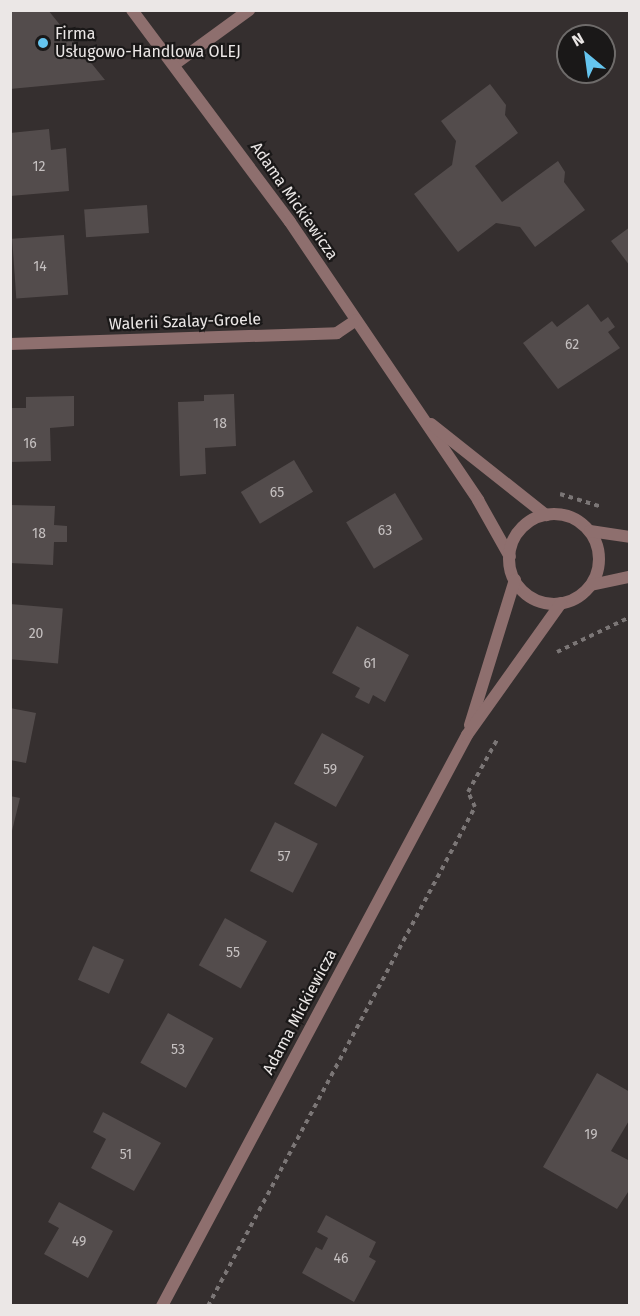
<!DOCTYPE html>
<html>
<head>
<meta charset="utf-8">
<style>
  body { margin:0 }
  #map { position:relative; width:640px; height:1316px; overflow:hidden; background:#352f2f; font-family:"Fira Sans",sans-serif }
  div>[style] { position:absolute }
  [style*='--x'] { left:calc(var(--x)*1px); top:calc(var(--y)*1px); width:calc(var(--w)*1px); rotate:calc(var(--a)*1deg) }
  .building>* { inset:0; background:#534c4c; transform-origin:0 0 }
  .path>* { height:4px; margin-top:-2px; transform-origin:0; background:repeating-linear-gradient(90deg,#7b7676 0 4.5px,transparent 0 9px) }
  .lane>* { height:12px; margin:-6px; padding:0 6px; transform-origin:6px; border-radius:6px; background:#8e6f6e }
  .street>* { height:12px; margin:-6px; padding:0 6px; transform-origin:6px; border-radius:6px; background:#8e6f6e }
  .street>.ring { margin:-6px; padding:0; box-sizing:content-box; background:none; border:12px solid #8e6f6e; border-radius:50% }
  .dots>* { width:16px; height:16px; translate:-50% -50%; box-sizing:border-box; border:3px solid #1a1818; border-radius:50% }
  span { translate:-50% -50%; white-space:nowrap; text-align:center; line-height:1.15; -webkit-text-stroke:4.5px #1a1818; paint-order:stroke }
  .number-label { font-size:14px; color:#c5c0c0 }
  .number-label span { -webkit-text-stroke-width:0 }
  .poi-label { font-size:16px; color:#ebe7e6 }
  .left { translate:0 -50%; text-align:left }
  .street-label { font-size:16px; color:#ebe7e6 }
  .frame { position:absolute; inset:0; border:12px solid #ebe7e6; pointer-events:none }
  .north { position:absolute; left:556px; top:24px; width:60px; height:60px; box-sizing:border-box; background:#1a1818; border:2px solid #6e6b6a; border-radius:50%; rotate:331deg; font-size:16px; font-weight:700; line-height:24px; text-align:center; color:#ebe7e6 }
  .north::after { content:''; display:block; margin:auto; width:21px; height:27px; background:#65c5ef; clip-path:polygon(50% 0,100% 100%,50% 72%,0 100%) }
</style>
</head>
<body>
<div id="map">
  <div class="building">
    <i style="clip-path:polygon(10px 10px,48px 10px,105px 80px,10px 89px)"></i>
    <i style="clip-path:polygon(490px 84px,506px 105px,505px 115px,518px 133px,475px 166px,502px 202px,558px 161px,565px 172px,564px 182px,585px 210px,535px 247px,520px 227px,496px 223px,458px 252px,414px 194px,452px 165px,456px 141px,441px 121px)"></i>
    <i style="clip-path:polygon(49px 129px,51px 150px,66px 148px,69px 191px,10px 196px,10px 133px)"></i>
    <i style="left:147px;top:205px;width:28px;height:63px;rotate:86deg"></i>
    <i style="clip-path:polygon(630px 227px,630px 266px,611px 241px)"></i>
    <i style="left:64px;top:235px;width:60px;height:52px;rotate:86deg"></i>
    <i style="clip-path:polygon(588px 304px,601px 322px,608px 317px,615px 327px,608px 332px,620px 348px,558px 389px,523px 343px,552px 321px,557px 327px)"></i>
    <i style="clip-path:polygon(234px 394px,236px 446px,205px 448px,206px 474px,180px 476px,178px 402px,204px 401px,204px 395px)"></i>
    <i style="clip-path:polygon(74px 396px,74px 426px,50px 428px,51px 461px,10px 462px,10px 408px,26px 408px,26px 397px)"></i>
    <i style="left:294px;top:460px;width:37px;height:62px;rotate:59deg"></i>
    <i style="left:395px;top:493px;width:54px;height:57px;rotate:59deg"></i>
    <i style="clip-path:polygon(10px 505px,55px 506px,54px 525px,67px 526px,67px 542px,54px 542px,53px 565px,10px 563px)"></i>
    <i style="left:10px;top:604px;width:53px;height:55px;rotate:5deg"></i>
    <i style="clip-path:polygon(357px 626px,409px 655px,385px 702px,373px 695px,369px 704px,355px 697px,360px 688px,332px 673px)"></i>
    <i style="clip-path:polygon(10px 708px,36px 713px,26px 763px,10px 760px)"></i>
    <i style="left:322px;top:733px;width:48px;height:58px;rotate:29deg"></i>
    <i style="clip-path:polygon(10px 796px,20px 798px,11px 835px,10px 835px)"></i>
    <i style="left:275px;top:822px;width:48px;height:55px;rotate:27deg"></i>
    <i style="left:225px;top:918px;width:48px;height:54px;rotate:29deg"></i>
    <i style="left:93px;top:946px;width:34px;height:37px;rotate:24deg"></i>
    <i style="left:168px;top:1013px;width:52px;height:57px;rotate:29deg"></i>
    <i style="clip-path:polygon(597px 1073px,630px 1092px,630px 1119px,611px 1151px,630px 1161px,630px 1189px,617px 1209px,543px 1167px)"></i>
    <i style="clip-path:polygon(103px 1112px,161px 1143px,134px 1191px,91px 1168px,106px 1139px,93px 1132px)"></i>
    <i style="clip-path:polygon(59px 1202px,113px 1231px,88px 1278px,44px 1254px,59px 1228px,48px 1222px)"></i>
    <i style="clip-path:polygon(326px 1215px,376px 1242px,369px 1257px,376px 1261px,354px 1302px,302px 1273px,316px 1247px,322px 1250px,328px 1238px,317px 1232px)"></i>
  </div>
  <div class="path">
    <i style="--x:560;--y:494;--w:41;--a:17.1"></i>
    <i style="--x:557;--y:652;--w:81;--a:-25.6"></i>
    <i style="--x:208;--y:1306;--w:566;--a:-61.85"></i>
    <i style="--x:475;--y:807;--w:17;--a:-115"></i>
    <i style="--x:468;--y:792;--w:60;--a:-60.9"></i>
  </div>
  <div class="lane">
    <i style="--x:175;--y:64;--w:92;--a:-36.1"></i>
  </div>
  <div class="street">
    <i style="--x:132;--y:10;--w:264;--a:53.3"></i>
    <i style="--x:290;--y:222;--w:336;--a:55.9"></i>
    <i style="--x:478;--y:500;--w:65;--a:60.7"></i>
    <i style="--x:10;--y:344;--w:327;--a:-1.9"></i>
    <i style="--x:337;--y:333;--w:23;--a:-34"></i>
    <i style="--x:431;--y:424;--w:147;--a:38.4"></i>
    <i class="ring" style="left:509px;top:514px;width:78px;height:78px"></i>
    <i style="--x:590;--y:531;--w:40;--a:8.5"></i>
    <i style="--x:591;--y:585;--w:40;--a:-12"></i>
    <i style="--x:470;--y:725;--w:152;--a:-72.8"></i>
    <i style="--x:162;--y:1306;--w:647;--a:-61.89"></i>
    <i style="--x:467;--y:735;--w:162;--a:-54.5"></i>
  </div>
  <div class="dots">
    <i style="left:43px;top:43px;background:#65c5ef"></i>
  </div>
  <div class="number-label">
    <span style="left:39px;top:167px">12</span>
    <span style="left:40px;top:267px">14</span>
    <span style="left:572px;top:345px">62</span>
    <span style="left:220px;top:424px">18</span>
    <span style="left:30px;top:444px">16</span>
    <span style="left:277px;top:493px">65</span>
    <span style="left:385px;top:531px">63</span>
    <span style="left:39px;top:534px">18</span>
    <span style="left:36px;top:634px">20</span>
    <span style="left:370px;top:664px">61</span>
    <span style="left:330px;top:770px">59</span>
    <span style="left:284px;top:857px">57</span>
    <span style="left:233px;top:953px">55</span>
    <span style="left:178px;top:1050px">53</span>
    <span style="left:591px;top:1135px">19</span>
    <span style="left:126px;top:1155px">51</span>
    <span style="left:79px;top:1242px">49</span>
    <span style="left:341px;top:1259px">46</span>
  </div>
  <div class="poi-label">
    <span class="left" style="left:55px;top:43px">Firma<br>Usługowo-Handlowa OLEJ</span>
  </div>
  <div class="street-label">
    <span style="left:294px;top:201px;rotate:55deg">Adama Mickiewicza</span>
    <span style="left:185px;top:322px;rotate:-2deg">Walerii Szalay-Groele</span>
    <span style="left:300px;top:1012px;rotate:-62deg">Adama Mickiewicza</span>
  </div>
  <div class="frame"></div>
  <div class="north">N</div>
</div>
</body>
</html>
